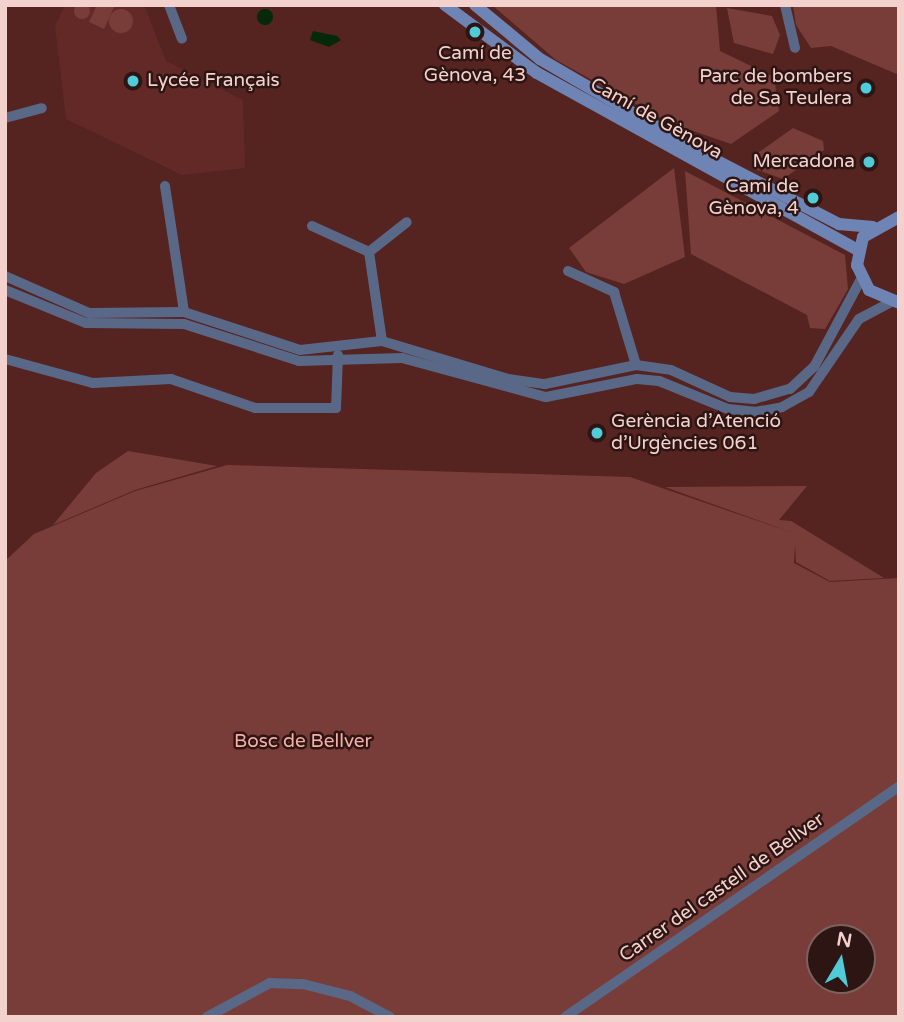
<!DOCTYPE html>
<html>
<head>
<meta charset="utf-8">
<style>
  body { margin:0 }
  #map { position:relative; width:904px; height:1022px; overflow:hidden; background:#552320; font-family:"Varela Round",sans-serif }
  div>[style] { position:absolute }
  [style*='--x'] { left:calc(var(--x)*1px); top:calc(var(--y)*1px); width:calc(var(--w)*1px); rotate:calc(var(--a)*1deg) }
  .built>* { inset:0; background:#632926 }
  .green>* { inset:0; background:#793d39 }
  .round { border-radius:50% }
  .water>* { inset:0; background:#05290a }
  .street>* { height:10px; margin:-5px; padding:0 5px; transform-origin:5px; border-radius:5px; background:#5a6887 }
  .secondary>* { height:12px; margin:-6px; padding:0 6px; transform-origin:6px; border-radius:6px; background:#6e84b4 }
  .dots>* { width:19px; height:19px; translate:-50% -50%; box-sizing:border-box; border:4px solid #2c1513; border-radius:50% }
  span { translate:-50% -50%; white-space:nowrap; text-align:center; line-height:1.15; -webkit-text-stroke:5px #2c1513; paint-order:stroke }
  .poi-label { font-size:19px; color:#f3d2ce }
  .right { translate:-100% -50%; text-align:right }
  .left { translate:0 -50%; text-align:left }
  .street-label { font-size:19px; color:#f3d2ce }
  .park-label { font-size:19px; color:#f7aea7 }
  .frame { position:absolute; inset:0; border:7px solid #f3d2ce; pointer-events:none }
  .north { position:absolute; left:806px; top:924px; width:70px; height:70px; box-sizing:border-box; background:#2c1513; border:2px solid #7c615e; border-radius:50%; rotate:10deg; font-size:19px; font-weight:700; line-height:28px; text-align:center; color:#f3d2ce }
  .north::after { content:''; display:block; margin:auto; width:24px; height:32px; background:#52cbd8; clip-path:polygon(50% 0,100% 100%,50% 72%,0 100%) }
</style>
</head>
<body>
<div id="map">
  <div class="built">
    <i style="clip-path:polygon(65px 5px,144px 5px,166px 61px,243px 100px,245px 168px,182px 175px,66px 119px,55px 26px)"></i>
  </div>
  <div class="green">
    <i class="round" style="left:74px;top:3px;width:16px;height:16px"></i>
    <i style="clip-path:polygon(97px 5px,115px 5px,104px 29px,89px 22px)"></i>
    <i style="clip-path:polygon(492px 5px,716px 5px,720px 51px,774px 77px,779px 111px,731px 144px,670px 123px,556px 60px)"></i>
    <i style="clip-path:polygon(899px 5px,899px 75px,831px 46px,811px 48px,796px 25px,793px 6px)"></i>
    <i style="clip-path:polygon(727px 8px,772px 16px,780px 35px,773px 54px,734px 43px)"></i>
    <i class="round" style="left:109px;top:9px;width:24px;height:24px"></i>
    <i style="clip-path:polygon(793px 128px,823px 141px,824px 150px,783px 179px,752px 168px,752px 157px)"></i>
    <i style="clip-path:polygon(674px 168px,685px 257px,624px 284px,586px 272px,569px 248px)"></i>
    <i style="clip-path:polygon(685px 171px,845px 255px,848px 289px,825px 329px,810px 328px,807px 315px,691px 254px)"></i>
    <i style="clip-path:polygon(128px 451px,217px 466px,135px 490px,53px 525px,96px 473px)"></i>
    <i style="clip-path:polygon(evenodd,227px 465px,630px 477px,796px 534px,665px 487px,807px 486px,779px 520px,791px 521px,884px 578px,830px 581px,796px 562px,795px 545px,794px 563px,830px 582px,899px 578px,899px 1017px,5px 1017px,5px 561px,34px 534px,135px 491px,227px 465px,820px 938px,862px 938px,862px 980px,820px 980px,820px 938px)"></i>
  </div>
  <div class="water">
    <i class="round" style="left:257px;top:9px;width:16px;height:16px"></i>
    <i style="clip-path:polygon(313px 31px,337px 36px,341px 40px,329px 47px,310px 40px)"></i>
  </div>
  <div class="street">
    <i style="--x:169;--y:5;--w:36;--a:69"></i>
    <i style="--x:785;--y:5;--w:44;--a:76.9"></i>
    <i style="--x:5;--y:118;--w:38;--a:-15"></i>
    <i style="--x:165;--y:186;--w:127;--a:81.4"></i>
    <i style="--x:312;--y:226;--w:63;--a:24.5"></i>
    <i style="--x:369;--y:252;--w:48;--a:-38.3"></i>
    <i style="--x:369;--y:252;--w:90;--a:81.7"></i>
    <i style="--x:568;--y:271;--w:51;--a:24.5"></i>
    <i style="--x:614;--y:292;--w:76;--a:73.2"></i>
    <i style="--x:5;--y:276;--w:92;--a:23.8"></i>
    <i style="--x:89;--y:313;--w:95;--a:-0.6"></i>
    <i style="--x:184;--y:312;--w:122;--a:18.1"></i>
    <i style="--x:300;--y:350;--w:82;--a:-6.3"></i>
    <i style="--x:382;--y:341;--w:132;--a:16.8"></i>
    <i style="--x:508;--y:379;--w:37;--a:8"></i>
    <i style="--x:545;--y:384;--w:93;--a:-11.8"></i>
    <i style="--x:636;--y:365;--w:35;--a:8"></i>
    <i style="--x:671;--y:370;--w:65;--a:24.6"></i>
    <i style="--x:730;--y:397;--w:24;--a:5"></i>
    <i style="--x:754;--y:399;--w:37;--a:-16"></i>
    <i style="--x:790;--y:389;--w:33;--a:-43"></i>
    <i style="--x:814;--y:367;--w:100;--a:-61.9"></i>
    <i style="--x:5;--y:290;--w:87;--a:22.2"></i>
    <i style="--x:86;--y:323;--w:98;--a:0.6"></i>
    <i style="--x:184;--y:324;--w:121;--a:17.8"></i>
    <i style="--x:299;--y:361;--w:103;--a:-1.7"></i>
    <i style="--x:402;--y:358;--w:149;--a:15.2"></i>
    <i style="--x:546;--y:397;--w:93;--a:-11.2"></i>
    <i style="--x:637;--y:379;--w:22;--a:5"></i>
    <i style="--x:659;--y:381;--w:74;--a:22.1"></i>
    <i style="--x:728;--y:409;--w:27;--a:6"></i>
    <i style="--x:755;--y:412;--w:27;--a:-10"></i>
    <i style="--x:782;--y:407;--w:31;--a:-29"></i>
    <i style="--x:809;--y:392;--w:88;--a:-55.6"></i>
    <i style="--x:859;--y:319;--w:36;--a:-28"></i>
    <i style="--x:5;--y:359;--w:91;--a:15.3"></i>
    <i style="--x:93;--y:383;--w:78;--a:-2.9"></i>
    <i style="--x:171;--y:379;--w:89;--a:19"></i>
    <i style="--x:255;--y:408;--w:81;--a:0"></i>
    <i style="--x:336;--y:408;--w:53;--a:-87.8"></i>
    <i style="--x:207;--y:1017;--w:72;--a:-28.4"></i>
    <i style="--x:270;--y:983;--w:33;--a:2"></i>
    <i style="--x:303;--y:984;--w:49;--a:14.3"></i>
    <i style="--x:350;--y:996;--w:45;--a:27.7"></i>
    <i style="--x:565;--y:1017;--w:406;--a:-34.6"></i>
  </div>
  <div class="secondary">
    <i style="--x:445;--y:5;--w:114;--a:36.5"></i>
    <i style="--x:537;--y:73;--w:367;--a:28.9"></i>
    <i style="--x:475;--y:5;--w:85;--a:39.7"></i>
    <i style="--x:540;--y:59;--w:185;--a:30.2"></i>
    <i style="--x:700;--y:152;--w:157;--a:27.4"></i>
    <i style="--x:839;--y:224;--w:34;--a:5"></i>
    <i style="--x:899;--y:217;--w:41;--a:150.9"></i>
    <i style="--x:863;--y:237;--w:29;--a:102"></i>
    <i style="--x:857;--y:265;--w:28;--a:64"></i>
    <i style="--x:869;--y:290;--w:33;--a:23"></i>
  </div>
  <div class="dots">
    <i style="left:475px;top:32px;background:#52cbd8"></i>
    <i style="left:133px;top:81px;background:#52cbd8"></i>
    <i style="left:866px;top:88px;background:#52cbd8"></i>
    <i style="left:869px;top:162px;background:#52cbd8"></i>
    <i style="left:813px;top:198px;background:#52cbd8"></i>
    <i style="left:597px;top:433px;background:#52cbd8"></i>
  </div>
  <div class="poi-label">
    <span style="left:475px;top:65px">Camí de<br>Gènova, 43</span>
    <span class="right" style="left:852px;top:88px">Parc de bombers<br>de Sa Teulera</span>
    <span class="left" style="left:147px;top:81px">Lycée Français</span>
    <span class="right" style="left:855px;top:162px">Mercadona</span>
    <span class="right" style="left:799px;top:198px">Camí de<br>Gènova, 4</span>
    <span class="left" style="left:611px;top:433px">Gerència d’Atenció<br>d’Urgències 061</span>
  </div>
  <div class="street-label">
    <span style="left:656px;top:119px;rotate:29deg">Camí de Gènova</span>
    <span style="left:722px;top:888px;rotate:-35deg">Carrer del castell de Bellver</span>
  </div>
  <div class="park-label">
    <span style="left:303px;top:742px">Bosc de Bellver</span>
  </div>
  <div class="frame"></div>
  <div class="north">N</div>
</div>
</body>
</html>
